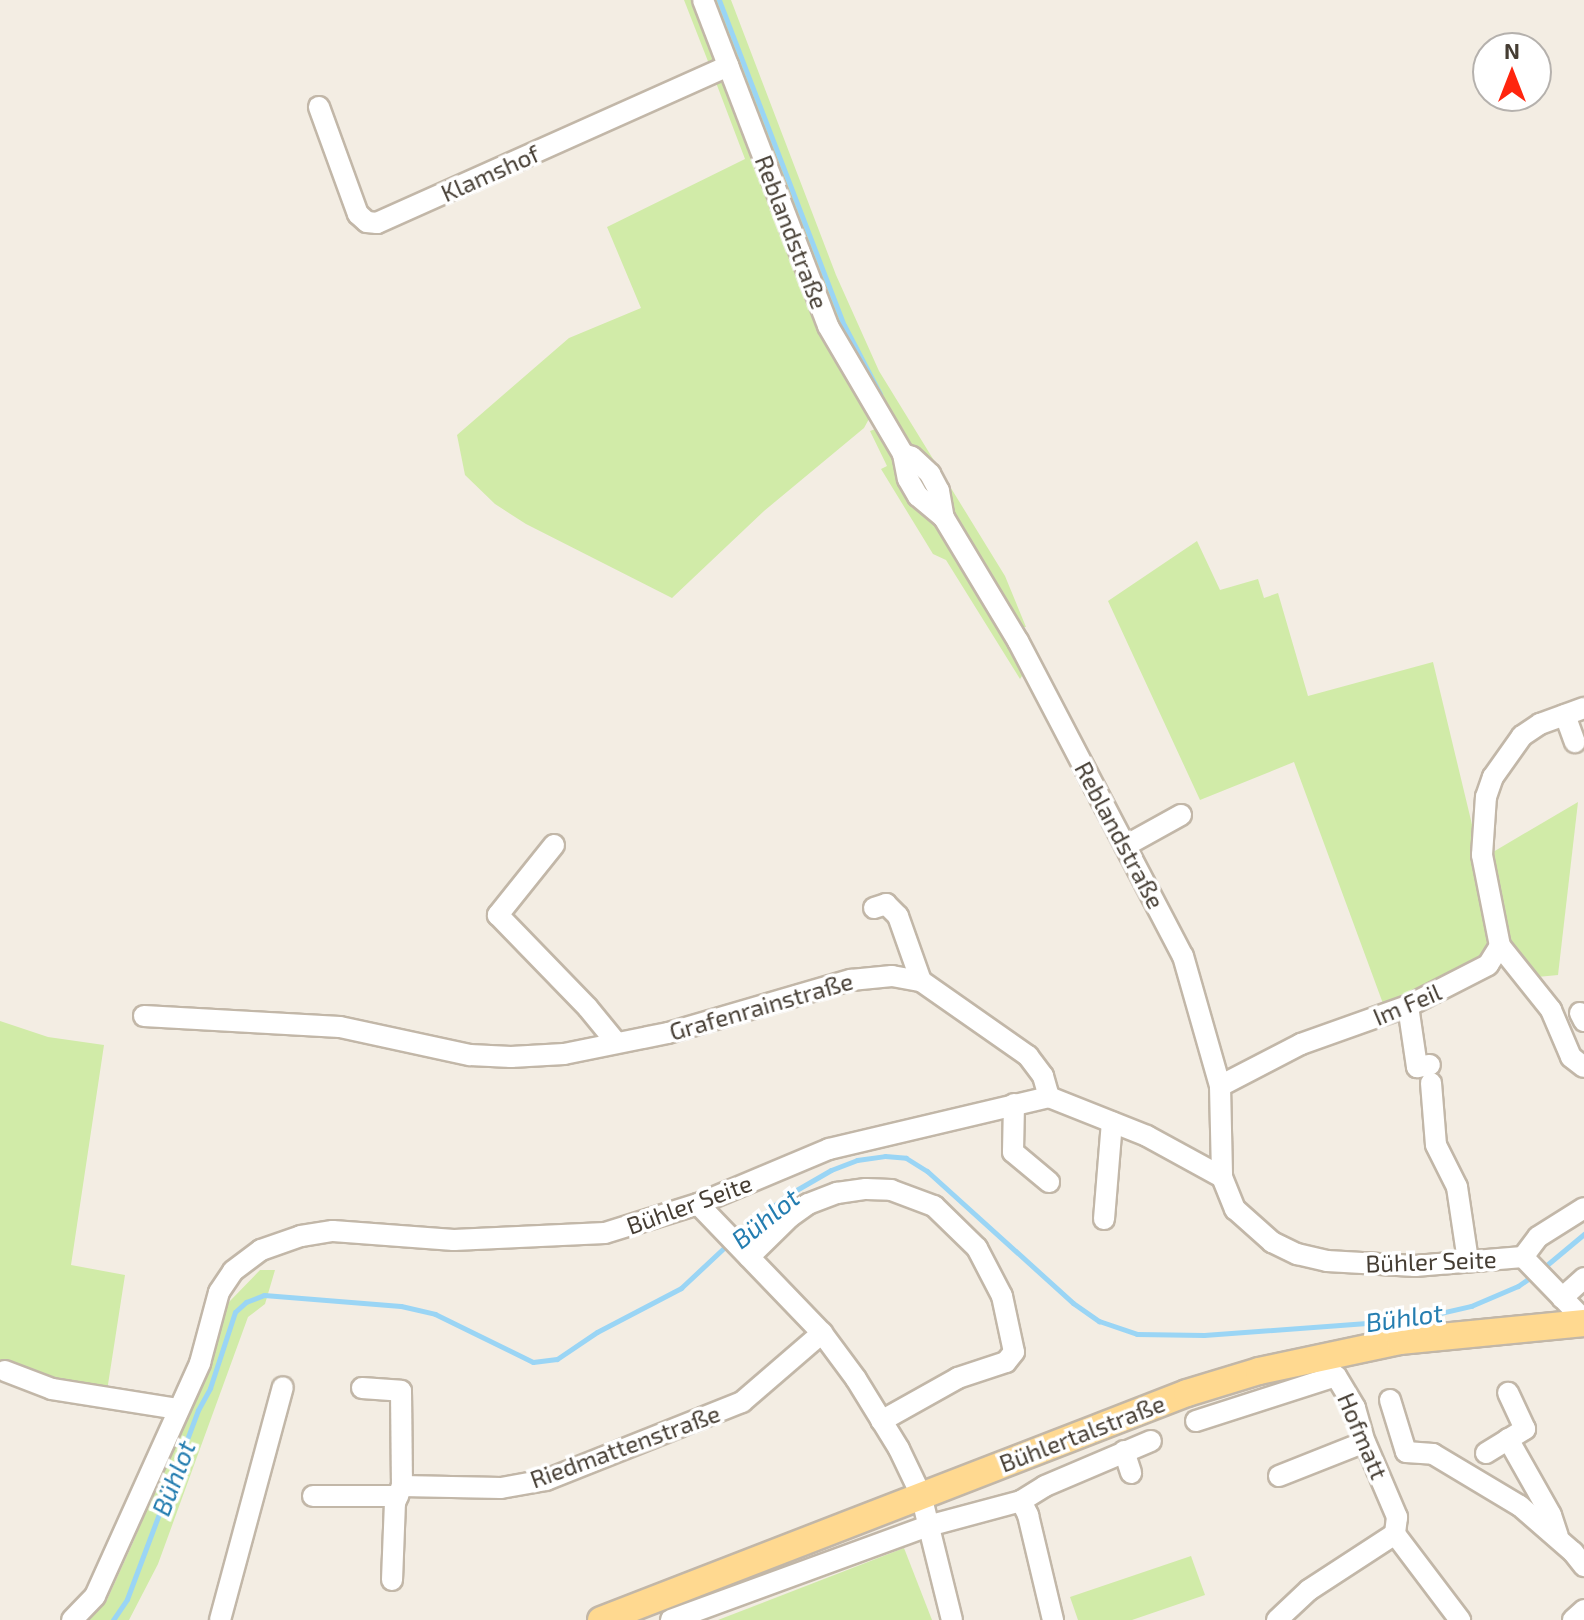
<!DOCTYPE html>
<html>
<head>
<meta charset="utf-8">
<style>
  body { margin:0 }
  #map { position:relative; width:1584px; height:1620px; overflow:hidden; background:#f3ede3; font-family:"Exo 2",sans-serif }
  div>[style] { position:absolute }
  [style*='--x'] { left:calc(var(--x)*1px); top:calc(var(--y)*1px); width:calc(var(--w)*1px); rotate:calc(var(--a)*1deg) }
  .green>* { inset:0; background:#d1eba8 }
  .stream>* { height:5px; margin:-2.5px; padding:0 2.5px; transform-origin:2.5px; border-radius:2.5px; background:#9ad5f5 }
  .roads { filter:drop-shadow(2px 0 #c2b7a8) drop-shadow(-2px 0 #c2b7a8) drop-shadow(0 2px #c2b7a8) drop-shadow(0 -2px #c2b7a8) }
  .minor>* { height:20px; margin:-10px; padding:0 10px; transform-origin:10px; border-radius:10px; background:#fff }
  .major>* { height:26px; margin:-13px; padding:0 13px; transform-origin:13px; border-radius:13px; background:#ffd990 }
  span { translate:-50% -50%; white-space:nowrap; text-align:center; line-height:1.15; -webkit-text-stroke:7px #fff; paint-order:stroke }
  .street-label { font-size:24px; color:#453d33 }
  .water-label { font-size:26px; color:#247db0; font-style:italic }
  .north { position:absolute; left:1472px; top:32px; width:80px; height:80px; box-sizing:border-box; background:#fff; border:2px solid #b5b1ad; border-radius:50%; rotate:0deg; font-size:22px; font-weight:700; line-height:32px; text-align:center; color:#453d33 }
  .north::after { content:''; display:block; margin:auto; width:28px; height:36px; background:#ff250e; clip-path:polygon(50% 0,100% 100%,50% 72%,0 100%) }
</style>
</head>
<body>
<div id="map">
  <div class="green">
    <i style="clip-path:polygon(684px 0,693px 0,715px 56px,711px 69px)"></i>
    <i style="clip-path:polygon(711px 0,731px 0,836px 275px,879px 371px,1005px 576px,1026px 627px,1020px 627px,835px 320px)"></i>
    <i style="clip-path:polygon(715px 80px,725px 82px,822px 330px,870px 417px,864px 428px,764px 511px,672px 598px,526px 524px,495px 504px,465px 475px,457px 435px,569px 338px,641px 308px,607px 227px,745px 159px)"></i>
    <i style="clip-path:polygon(878px 428px,1026px 670px,1020px 679px,946px 560px,933px 554px,881px 469px,887px 466px,870px 431px)"></i>
    <i style="clip-path:polygon(1197px 541px,1220px 590px,1258px 579px,1264px 598px,1278px 593px,1308px 696px,1433px 662px,1481px 862px,1490px 951px,1433px 988px,1385px 1009px,1294px 762px,1200px 800px,1108px 601px)"></i>
    <i style="clip-path:polygon(1578px 802px,1558px 975px,1527px 978px,1510px 954px,1488px 855px)"></i>
    <i style="clip-path:polygon(0 1021px,48px 1037px,104px 1045px,71px 1265px,125px 1275px,107px 1391px,0 1372px)"></i>
    <i style="clip-path:polygon(260px 1270px,275px 1270px,265px 1304px,248px 1317px,158px 1564px,129px 1620px,88px 1620px,106px 1602px,135px 1538px,229px 1302px)"></i>
    <i style="clip-path:polygon(904px 1548px,932px 1620px,718px 1620px)"></i>
    <i style="clip-path:polygon(1191px 1556px,1205px 1595px,1132px 1620px,1078px 1620px,1070px 1597px)"></i>
  </div>
  <div class="stream">
    <i style="--x:719;--y:0;--w:348;--a:69"></i>
    <i style="--x:844;--y:325;--w:78;--a:62.4"></i>
    <i style="--x:735;--y:1237;--w:65;--a:-38.8"></i>
    <i style="--x:786;--y:1196;--w:52;--a:-30"></i>
    <i style="--x:831;--y:1170;--w:28;--a:-21"></i>
    <i style="--x:857;--y:1160;--w:28;--a:-8"></i>
    <i style="--x:885;--y:1156;--w:21;--a:5"></i>
    <i style="--x:906;--y:1158;--w:25;--a:32"></i>
    <i style="--x:927;--y:1171;--w:197;--a:42.1"></i>
    <i style="--x:1073;--y:1303;--w:32;--a:35"></i>
    <i style="--x:1099;--y:1321;--w:40;--a:18.9"></i>
    <i style="--x:1137;--y:1334;--w:67;--a:0.9"></i>
    <i style="--x:1204;--y:1335;--w:207;--a:-4.2"></i>
    <i style="--x:1410;--y:1320;--w:63;--a:-12.9"></i>
    <i style="--x:1471;--y:1306;--w:51;--a:-23.1"></i>
    <i style="--x:1518;--y:1286;--w:19;--a:-35"></i>
    <i style="--x:1542;--y:1269;--w:55;--a:-39.8"></i>
    <i style="--x:113;--y:1620;--w:25;--a:-56"></i>
    <i style="--x:127;--y:1599;--w:202;--a:-69.4"></i>
    <i style="--x:198;--y:1410;--w:25;--a:-61"></i>
    <i style="--x:210;--y:1388;--w:80;--a:-71.8"></i>
    <i style="--x:235;--y:1312;--w:15;--a:-42"></i>
    <i style="--x:246;--y:1302;--w:19;--a:-21"></i>
    <i style="--x:264;--y:1295;--w:137;--a:4.6"></i>
    <i style="--x:401;--y:1306;--w:35;--a:13"></i>
    <i style="--x:435;--y:1314;--w:109;--a:26.1"></i>
    <i style="--x:533;--y:1362;--w:24;--a:-7"></i>
    <i style="--x:557;--y:1359;--w:48;--a:-34"></i>
    <i style="--x:597;--y:1332;--w:95;--a:-27.6"></i>
    <i style="--x:681;--y:1288;--w:64;--a:-43.1"></i>
  </div>
  <div class="roads">
    <div class="minor">
      <i style="--x:703;--y:0;--w:349;--a:69"></i>
      <i style="--x:828;--y:326;--w:148;--a:59.6"></i>
      <i style="--x:903;--y:454;--w:25;--a:79"></i>
      <i style="--x:908;--y:479;--w:20;--a:60"></i>
      <i style="--x:918;--y:496;--w:34;--a:40"></i>
      <i style="--x:944;--y:518;--w:144;--a:59"></i>
      <i style="--x:1018;--y:641;--w:356;--a:62.4"></i>
      <i style="--x:1183;--y:956;--w:135;--a:74.1"></i>
      <i style="--x:1220;--y:1086;--w:91;--a:88.7"></i>
      <i style="--x:1222;--y:1177;--w:35;--a:68"></i>
      <i style="--x:1235;--y:1209;--w:50;--a:41.7"></i>
      <i style="--x:1272;--y:1242;--w:28;--a:26"></i>
      <i style="--x:1297;--y:1254;--w:31;--a:13"></i>
      <i style="--x:1327;--y:1261;--w:88;--a:3.3"></i>
      <i style="--x:1415;--y:1266;--w:108;--a:-4.8"></i>
      <i style="--x:1523;--y:1257;--w:88;--a:45.9"></i>
      <i style="--x:319;--y:107;--w:114;--a:70"></i>
      <i style="--x:358;--y:214;--w:12;--a:42"></i>
      <i style="--x:367;--y:222;--w:10;--a:6"></i>
      <i style="--x:377;--y:223;--w:385;--a:-24.1"></i>
      <i style="--x:903;--y:454;--w:9;--a:18"></i>
      <i style="--x:912;--y:457;--w:25;--a:43"></i>
      <i style="--x:930;--y:474;--w:19;--a:62"></i>
      <i style="--x:939;--y:491;--w:27;--a:80"></i>
      <i style="--x:1565;--y:715;--w:29;--a:70"></i>
      <i style="--x:554;--y:845;--w:90;--a:128.7"></i>
      <i style="--x:498;--y:915;--w:129;--a:45.9"></i>
      <i style="--x:588;--y:1008;--w:43;--a:50.7"></i>
      <i style="--x:1125;--y:846;--w:64;--a:-29"></i>
      <i style="--x:874;--y:908;--w:13;--a:-18"></i>
      <i style="--x:886;--y:904;--w:17;--a:45"></i>
      <i style="--x:898;--y:916;--w:69;--a:70.5"></i>
      <i style="--x:1500;--y:946;--w:82;--a:51.4"></i>
      <i style="--x:1551;--y:1010;--w:51;--a:66.9"></i>
      <i style="--x:1571;--y:1057;--w:16;--a:38"></i>
      <i style="--x:1408;--y:1006;--w:62;--a:81.6"></i>
      <i style="--x:1417;--y:1067;--w:13;--a:-9"></i>
      <i style="--x:1580;--y:1013;--w:9;--a:63"></i>
      <i style="--x:144;--y:1016;--w:196;--a:3.2"></i>
      <i style="--x:340;--y:1027;--w:133;--a:12.2"></i>
      <i style="--x:470;--y:1055;--w:41;--a:2.8"></i>
      <i style="--x:511;--y:1057;--w:53;--a:-3.2"></i>
      <i style="--x:564;--y:1054;--w:106;--a:-11.4"></i>
      <i style="--x:668;--y:1033;--w:191;--a:-16.2"></i>
      <i style="--x:851;--y:980;--w:41;--a:-5.6"></i>
      <i style="--x:892;--y:976;--w:29;--a:10"></i>
      <i style="--x:921;--y:981;--w:131;--a:35"></i>
      <i style="--x:1028;--y:1056;--w:25;--a:53"></i>
      <i style="--x:1043;--y:1076;--w:22;--a:74"></i>
      <i style="--x:1431;--y:1083;--w:62;--a:85.4"></i>
      <i style="--x:1436;--y:1145;--w:47;--a:63.4"></i>
      <i style="--x:1457;--y:1187;--w:75;--a:81.5"></i>
      <i style="--x:1220;--y:1086;--w:91;--a:-27.4"></i>
      <i style="--x:1301;--y:1044;--w:114;--a:-19.6"></i>
      <i style="--x:1408;--y:1006;--w:90;--a:-27.1"></i>
      <i style="--x:1488;--y:965;--w:22;--a:-58"></i>
      <i style="--x:1500;--y:946;--w:93;--a:-101.2"></i>
      <i style="--x:1482;--y:855;--w:58;--a:-86.1"></i>
      <i style="--x:1486;--y:797;--w:21;--a:-71"></i>
      <i style="--x:1493;--y:777;--w:50;--a:-54.7"></i>
      <i style="--x:1522;--y:736;--w:22;--a:-34"></i>
      <i style="--x:1540;--y:724;--w:47;--a:-20"></i>
      <i style="--x:1014;--y:1104;--w:48;--a:91.2"></i>
      <i style="--x:1013;--y:1152;--w:47;--a:39.8"></i>
      <i style="--x:698;--y:1204;--w:179;--a:46.1"></i>
      <i style="--x:822;--y:1333;--w:57;--a:53.5"></i>
      <i style="--x:856;--y:1379;--w:82;--a:58.4"></i>
      <i style="--x:899;--y:1449;--w:51;--a:64.4"></i>
      <i style="--x:921;--y:1495;--w:129;--a:76.1"></i>
      <i style="--x:1104;--y:1219;--w:97;--a:-85.3"></i>
      <i style="--x:749;--y:1257;--w:57;--a:-44.3"></i>
      <i style="--x:790;--y:1217;--w:22;--a:-36"></i>
      <i style="--x:808;--y:1204;--w:31;--a:-21"></i>
      <i style="--x:837;--y:1193;--w:29;--a:-8"></i>
      <i style="--x:866;--y:1189;--w:25;--a:2"></i>
      <i style="--x:891;--y:1190;--w:46;--a:20.4"></i>
      <i style="--x:934;--y:1206;--w:60;--a:44.3"></i>
      <i style="--x:977;--y:1248;--w:54;--a:62.5"></i>
      <i style="--x:1002;--y:1296;--w:57;--a:77.9"></i>
      <i style="--x:1014;--y:1352;--w:13;--a:129"></i>
      <i style="--x:1006;--y:1362;--w:51;--a:161.6"></i>
      <i style="--x:958;--y:1378;--w:88;--a:150.8"></i>
      <i style="--x:1523;--y:1257;--w:25;--a:-53"></i>
      <i style="--x:1538;--y:1237;--w:54;--a:-32.2"></i>
      <i style="--x:1562;--y:1298;--w:30;--a:-42"></i>
      <i style="--x:5;--y:1371;--w:50;--a:21"></i>
      <i style="--x:52;--y:1389;--w:128;--a:9"></i>
      <i style="--x:362;--y:1388;--w:39;--a:4"></i>
      <i style="--x:401;--y:1391;--w:95;--a:89.4"></i>
      <i style="--x:1390;--y:1400;--w:54;--a:72.9"></i>
      <i style="--x:1406;--y:1452;--w:27;--a:4"></i>
      <i style="--x:1433;--y:1454;--w:101;--a:30.9"></i>
      <i style="--x:1520;--y:1506;--w:70;--a:41"></i>
      <i style="--x:1573;--y:1552;--w:18;--a:52"></i>
      <i style="--x:1196;--y:1421;--w:147;--a:-17.8"></i>
      <i style="--x:1336;--y:1376;--w:37;--a:59"></i>
      <i style="--x:1355;--y:1408;--w:35;--a:74"></i>
      <i style="--x:1365;--y:1442;--w:82;--a:66.9"></i>
      <i style="--x:1397;--y:1517;--w:17;--a:97"></i>
      <i style="--x:1395;--y:1534;--w:108;--a:52.9"></i>
      <i style="--x:1508;--y:1439;--w:87;--a:60.5"></i>
      <i style="--x:1551;--y:1515;--w:22;--a:72"></i>
      <i style="--x:1124;--y:1451;--w:23;--a:72"></i>
      <i style="--x:1486;--y:1453;--w:46;--a:-31.6"></i>
      <i style="--x:1525;--y:1429;--w:40;--a:-115"></i>
      <i style="--x:1279;--y:1476;--w:92;--a:-21.6"></i>
      <i style="--x:313;--y:1496;--w:85;--a:0"></i>
      <i style="--x:1021;--y:1501;--w:28;--a:-32"></i>
      <i style="--x:1045;--y:1486;--w:115;--a:-23"></i>
      <i style="--x:392;--y:1580;--w:77;--a:-87.8"></i>
      <i style="--x:395;--y:1503;--w:18;--a:-68"></i>
      <i style="--x:402;--y:1486;--w:99;--a:1.2"></i>
      <i style="--x:501;--y:1488;--w:46;--a:-10.1"></i>
      <i style="--x:546;--y:1480;--w:211;--a:-21.7"></i>
      <i style="--x:742;--y:1402;--w:106;--a:-40.8"></i>
      <i style="--x:72;--y:1620;--w:33;--a:-46"></i>
      <i style="--x:95;--y:1596;--w:256;--a:-65.7"></i>
      <i style="--x:200;--y:1363;--w:73;--a:-75"></i>
      <i style="--x:219;--y:1292;--w:25;--a:-56"></i>
      <i style="--x:233;--y:1271;--w:35;--a:-37"></i>
      <i style="--x:261;--y:1250;--w:42;--a:-19.3"></i>
      <i style="--x:301;--y:1236;--w:32;--a:-9"></i>
      <i style="--x:333;--y:1231;--w:121;--a:4.3"></i>
      <i style="--x:454;--y:1240;--w:151;--a:-2.7"></i>
      <i style="--x:605;--y:1233;--w:97;--a:-17.3"></i>
      <i style="--x:698;--y:1204;--w:142;--a:-22.8"></i>
      <i style="--x:829;--y:1149;--w:226;--a:-13.3"></i>
      <i style="--x:1049;--y:1097;--w:105;--a:21.7"></i>
      <i style="--x:1147;--y:1136;--w:85;--a:28.7"></i>
      <i style="--x:220;--y:1620;--w:241;--a:-74.9"></i>
      <i style="--x:671;--y:1620;--w:274;--a:-20.1"></i>
      <i style="--x:928;--y:1526;--w:96;--a:-15"></i>
      <i style="--x:1021;--y:1501;--w:16;--a:63"></i>
      <i style="--x:1028;--y:1515;--w:108;--a:76.6"></i>
      <i style="--x:1277;--y:1620;--w:44;--a:-43.2"></i>
      <i style="--x:1309;--y:1590;--w:103;--a:-33.1"></i>
      <i style="--x:1573;--y:1620;--w:15;--a:-42"></i>
    </div>
    <div class="major">
      <i style="--x:601;--y:1620;--w:628;--a:-21.17"></i>
      <i style="--x:1187;--y:1393;--w:75;--a:-17"></i>
      <i style="--x:1259;--y:1371;--w:144;--a:-12"></i>
      <i style="--x:1400;--y:1341;--w:185;--a:-5.6"></i>
    </div>
  </div>
  <div class="street-label">
    <span style="left:490px;top:173px;rotate:-24deg">Klamshof</span>
    <span style="left:792px;top:232px;rotate:69deg">Reblandstraße</span>
    <span style="left:1120px;top:835px;rotate:62deg">Reblandstraße</span>
    <span style="left:1407px;top:1004px;rotate:-23deg">Im Feil</span>
    <span style="left:761px;top:1006px;rotate:-16deg">Grafenrainstraße</span>
    <span style="left:689px;top:1204px;rotate:-20deg">Bühler Seite</span>
    <span style="left:1431px;top:1261px;rotate:-2deg">Bühler Seite</span>
    <span style="left:1082px;top:1433px;rotate:-21deg">Bühlertalstraße</span>
    <span style="left:1363px;top:1436px;rotate:67deg">Hofmatt</span>
    <span style="left:625px;top:1446px;rotate:-20deg">Riedmattenstraße</span>
  </div>
  <div class="water-label">
    <span style="left:765px;top:1218px;rotate:-39deg">Bühlot</span>
    <span style="left:1404px;top:1317px;rotate:-8deg">Bühlot</span>
    <span style="left:173px;top:1478px;rotate:-69deg">Bühlot</span>
  </div>
  <div class="north">N</div>
</div>
</body>
</html>
